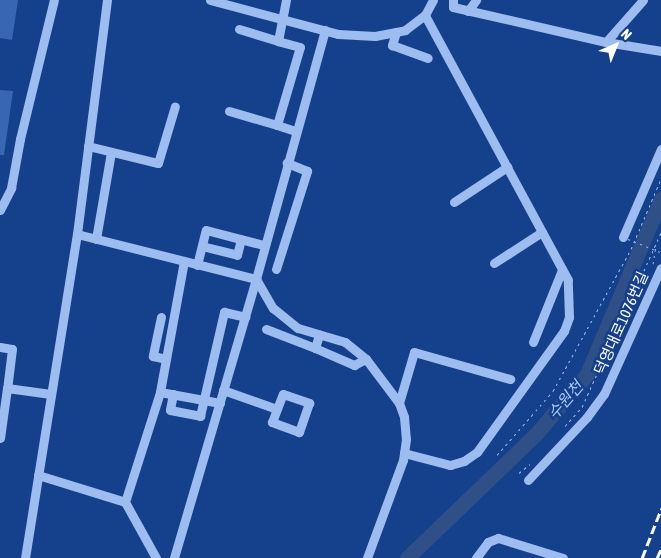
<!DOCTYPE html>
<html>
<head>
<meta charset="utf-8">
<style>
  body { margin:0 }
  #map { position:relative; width:661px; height:558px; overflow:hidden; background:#15408b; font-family:"Asap Condensed","Noto Sans KR",sans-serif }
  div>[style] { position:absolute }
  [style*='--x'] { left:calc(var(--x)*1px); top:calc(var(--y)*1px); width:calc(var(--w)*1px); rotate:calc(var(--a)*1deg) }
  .river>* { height:15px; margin:-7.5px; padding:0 7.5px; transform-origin:7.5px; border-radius:7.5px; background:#2f4f87 }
  .building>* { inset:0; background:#3966b2 }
  .path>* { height:1px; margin-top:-0.5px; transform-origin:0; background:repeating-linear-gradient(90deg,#9dbcef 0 2.5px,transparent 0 6.5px) }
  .minor>* { height:9px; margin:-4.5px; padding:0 4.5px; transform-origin:4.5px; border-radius:4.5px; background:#9dbcef }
  .rail>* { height:2.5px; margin-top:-1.25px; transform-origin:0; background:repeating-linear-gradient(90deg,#fff 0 9px,transparent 0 13px) }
  .path-bridge>* { height:1px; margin-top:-0.5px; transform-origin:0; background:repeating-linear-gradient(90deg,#9dbcef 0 2.5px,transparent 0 6.5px) }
  span { translate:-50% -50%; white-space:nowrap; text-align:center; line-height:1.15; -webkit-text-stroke:5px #15408b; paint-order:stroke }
  .street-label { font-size:15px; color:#fff }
  .water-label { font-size:16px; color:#a9c7f7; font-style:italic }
  .north { position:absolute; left:591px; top:20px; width:50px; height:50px; -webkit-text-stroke:4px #15408b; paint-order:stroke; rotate:44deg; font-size:14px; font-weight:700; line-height:20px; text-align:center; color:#fff }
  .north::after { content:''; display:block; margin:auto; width:18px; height:22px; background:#fff; clip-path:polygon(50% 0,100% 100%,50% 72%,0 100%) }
</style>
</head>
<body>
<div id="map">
  <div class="river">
    <i style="--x:407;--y:558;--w:179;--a:-43.9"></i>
    <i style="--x:536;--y:434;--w:79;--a:-49.6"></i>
    <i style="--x:587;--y:374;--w:190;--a:-67.1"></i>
  </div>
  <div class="building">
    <i style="clip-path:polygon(0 0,18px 0,12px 40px,0 38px)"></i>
    <i style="clip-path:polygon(0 90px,13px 91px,4px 155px,0 155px)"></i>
  </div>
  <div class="path">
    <i style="--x:653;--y:264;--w:18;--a:-81"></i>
    <i style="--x:565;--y:426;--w:25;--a:-48"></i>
    <i style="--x:582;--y:407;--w:191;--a:-65.6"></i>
    <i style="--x:497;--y:455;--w:85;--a:-48.8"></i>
    <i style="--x:553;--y:391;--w:162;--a:-61.2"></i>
    <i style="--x:631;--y:249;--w:76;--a:-66.8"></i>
    <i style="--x:519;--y:473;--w:14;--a:-39"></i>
  </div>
  <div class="minor">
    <i style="--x:210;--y:0;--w:132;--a:14.9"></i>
    <i style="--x:338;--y:34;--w:37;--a:3"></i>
    <i style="--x:375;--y:36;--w:31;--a:-11"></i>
    <i style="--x:405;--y:30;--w:25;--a:-37"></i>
    <i style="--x:425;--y:15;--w:17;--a:-62"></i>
    <i style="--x:453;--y:0;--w:7;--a:90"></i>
    <i style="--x:453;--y:7;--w:157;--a:12.9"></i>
    <i style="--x:606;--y:42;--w:56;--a:-48.6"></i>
    <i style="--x:468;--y:11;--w:14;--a:-54"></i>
    <i style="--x:239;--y:29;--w:41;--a:17.1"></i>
    <i style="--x:278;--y:41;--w:42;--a:-79"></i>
    <i style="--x:325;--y:30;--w:258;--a:105.5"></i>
    <i style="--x:256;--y:279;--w:34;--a:60"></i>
    <i style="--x:273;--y:308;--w:32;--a:39"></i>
    <i style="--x:298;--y:328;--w:49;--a:16.6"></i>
    <i style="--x:345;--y:342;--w:27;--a:39"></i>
    <i style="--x:366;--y:359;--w:55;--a:53.1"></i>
    <i style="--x:399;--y:403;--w:15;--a:70"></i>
    <i style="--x:404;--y:417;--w:22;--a:85"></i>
    <i style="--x:406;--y:439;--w:21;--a:98"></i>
    <i style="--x:403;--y:460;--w:104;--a:110.2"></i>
    <i style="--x:396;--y:32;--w:14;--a:107"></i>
    <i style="--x:392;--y:45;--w:38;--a:20"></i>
    <i style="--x:606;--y:42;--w:56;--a:9.3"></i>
    <i style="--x:229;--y:111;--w:50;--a:16.3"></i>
    <i style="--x:277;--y:125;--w:81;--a:-73.6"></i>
    <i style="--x:300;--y:47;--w:23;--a:-165"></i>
    <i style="--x:277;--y:125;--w:20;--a:18"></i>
    <i style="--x:88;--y:146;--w:72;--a:13.7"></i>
    <i style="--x:158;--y:163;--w:59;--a:-73.4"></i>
    <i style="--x:454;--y:202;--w:64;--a:-33.4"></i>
    <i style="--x:0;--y:210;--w:25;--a:-63"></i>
    <i style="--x:11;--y:188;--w:50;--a:-79.6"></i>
    <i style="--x:20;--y:139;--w:143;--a:-76.3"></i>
    <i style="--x:77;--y:234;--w:185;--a:14.1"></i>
    <i style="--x:256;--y:279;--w:291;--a:106.4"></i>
    <i style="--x:623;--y:237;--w:96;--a:-66.6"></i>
    <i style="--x:96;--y:239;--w:88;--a:-80.2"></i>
    <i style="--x:202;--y:246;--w:36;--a:14"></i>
    <i style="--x:237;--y:255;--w:16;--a:-76"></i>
    <i style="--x:184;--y:261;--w:133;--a:100.4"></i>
    <i style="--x:160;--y:392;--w:61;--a:10.4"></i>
    <i style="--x:494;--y:263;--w:57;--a:-32.9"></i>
    <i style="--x:197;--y:265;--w:36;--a:-76"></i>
    <i style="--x:206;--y:230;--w:59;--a:14.7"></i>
    <i style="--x:276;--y:269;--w:103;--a:-72.4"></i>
    <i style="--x:307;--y:171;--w:22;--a:-158"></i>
    <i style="--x:161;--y:317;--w:40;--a:102"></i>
    <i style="--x:153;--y:356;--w:13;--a:13"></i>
    <i style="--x:266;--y:329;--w:53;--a:21.2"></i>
    <i style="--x:315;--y:348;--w:14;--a:-73"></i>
    <i style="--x:533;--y:342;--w:78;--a:-68.1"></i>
    <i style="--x:0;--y:347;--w:12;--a:9"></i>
    <i style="--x:12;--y:349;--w:39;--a:97"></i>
    <i style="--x:7;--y:388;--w:44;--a:7.8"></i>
    <i style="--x:315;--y:348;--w:43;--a:23.6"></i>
    <i style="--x:354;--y:365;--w:13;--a:-27"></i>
    <i style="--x:223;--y:390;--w:57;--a:19.4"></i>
    <i style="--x:173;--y:394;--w:16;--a:101"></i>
    <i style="--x:170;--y:410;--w:31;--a:11"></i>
    <i style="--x:200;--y:416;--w:107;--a:-77"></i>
    <i style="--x:224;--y:312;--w:22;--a:13"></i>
    <i style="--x:283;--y:394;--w:28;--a:19"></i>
    <i style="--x:309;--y:403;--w:31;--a:109"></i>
    <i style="--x:299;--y:432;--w:29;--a:-160"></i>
    <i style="--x:272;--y:422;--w:30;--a:-69"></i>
    <i style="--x:399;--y:403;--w:53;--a:-73.6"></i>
    <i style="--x:414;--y:352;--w:100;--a:15.7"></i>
    <i style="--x:0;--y:438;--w:50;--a:-82"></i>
    <i style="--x:404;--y:453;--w:48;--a:14.6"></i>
    <i style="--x:450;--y:465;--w:15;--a:-16"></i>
    <i style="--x:464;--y:461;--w:16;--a:-35"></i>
    <i style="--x:477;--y:452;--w:149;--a:-54.3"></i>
    <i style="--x:564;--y:331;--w:15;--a:-70"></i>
    <i style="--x:569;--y:317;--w:37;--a:-92"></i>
    <i style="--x:568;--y:280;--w:301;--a:-118.4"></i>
    <i style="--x:38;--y:475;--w:91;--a:17.2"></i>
    <i style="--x:125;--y:502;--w:64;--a:61"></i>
    <i style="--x:528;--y:480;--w:86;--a:-46.9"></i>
    <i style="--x:587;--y:417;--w:29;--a:-54"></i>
    <i style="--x:604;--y:394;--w:138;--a:-65.7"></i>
    <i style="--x:125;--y:502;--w:115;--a:-72.3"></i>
    <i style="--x:25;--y:558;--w:328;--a:-80.9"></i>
    <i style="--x:77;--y:234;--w:236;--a:-82.7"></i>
    <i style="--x:476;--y:558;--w:20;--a:-53"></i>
    <i style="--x:488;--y:542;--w:11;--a:-22"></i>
    <i style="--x:498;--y:538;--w:68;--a:17.1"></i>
  </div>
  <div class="rail">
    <i style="--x:642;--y:558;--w:53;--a:-68.8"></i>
    <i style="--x:657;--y:558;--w:10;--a:-66"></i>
  </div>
  <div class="path-bridge">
    <i style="--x:628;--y:239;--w:35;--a:22"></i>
  </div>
  <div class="street-label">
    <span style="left:621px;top:323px;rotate:-66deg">덕영대로1076번길</span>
  </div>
  <div class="water-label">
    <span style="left:565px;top:400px;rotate:-49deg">수원천</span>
  </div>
  <div class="north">N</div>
</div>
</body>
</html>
